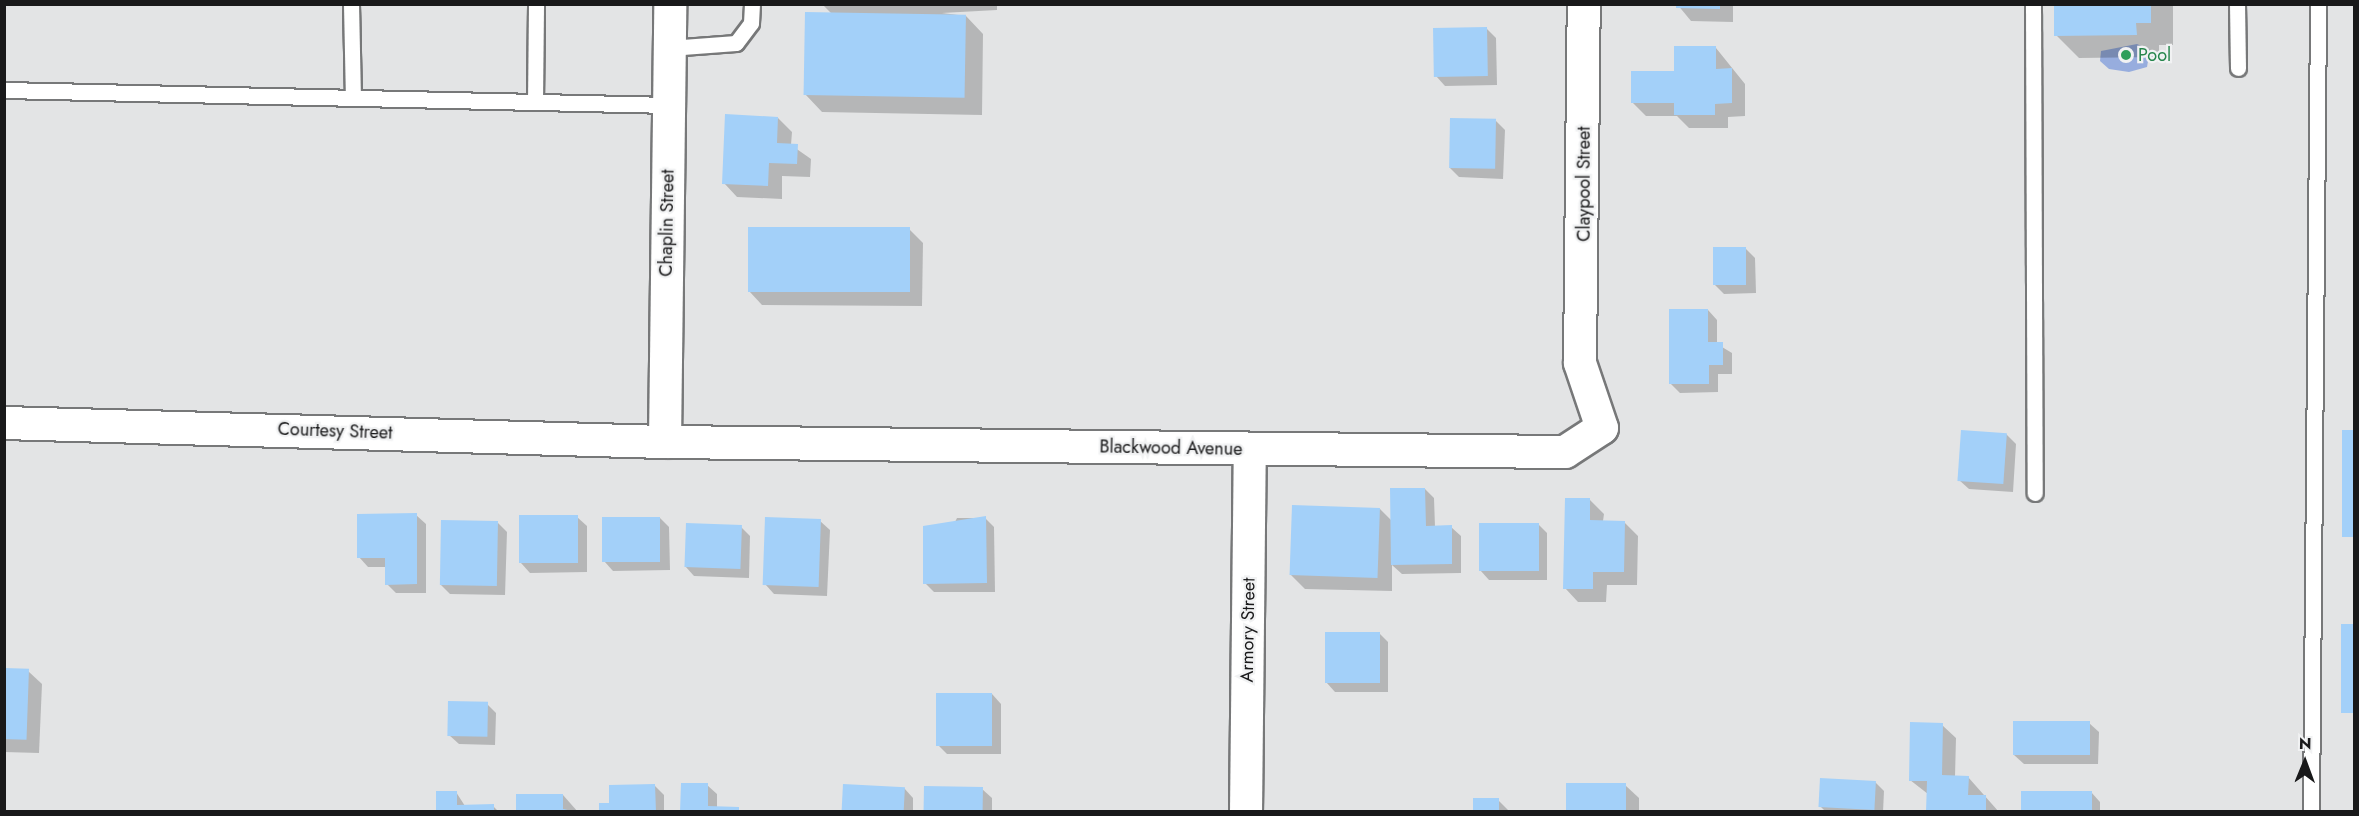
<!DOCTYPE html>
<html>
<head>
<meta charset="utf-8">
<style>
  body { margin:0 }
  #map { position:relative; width:2359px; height:816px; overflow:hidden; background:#e3e4e5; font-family:Jost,sans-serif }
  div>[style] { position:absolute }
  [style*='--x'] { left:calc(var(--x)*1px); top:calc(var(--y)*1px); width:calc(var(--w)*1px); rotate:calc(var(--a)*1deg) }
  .water>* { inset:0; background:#97adde }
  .shadow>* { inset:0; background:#0003; transform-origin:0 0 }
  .building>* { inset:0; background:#a3d0f9; transform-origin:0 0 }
  .roads { filter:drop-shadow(2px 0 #777879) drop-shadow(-2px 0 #777879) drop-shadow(0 2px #777879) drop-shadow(0 -2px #777879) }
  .service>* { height:15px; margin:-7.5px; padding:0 7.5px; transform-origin:7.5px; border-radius:7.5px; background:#fff }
  .minor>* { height:32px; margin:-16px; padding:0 16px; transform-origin:16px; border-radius:16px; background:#fff }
  .dots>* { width:16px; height:16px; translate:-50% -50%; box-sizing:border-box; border:3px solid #f1f2f3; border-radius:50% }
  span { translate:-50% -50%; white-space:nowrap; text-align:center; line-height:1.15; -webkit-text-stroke:4.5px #f1f2f3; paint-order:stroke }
  .leisure-label { font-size:18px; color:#27864d }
  .left { translate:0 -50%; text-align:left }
  .street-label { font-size:18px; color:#19191a }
  .frame { position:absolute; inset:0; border:6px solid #19191a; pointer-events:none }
  .north { position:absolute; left:2275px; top:732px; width:60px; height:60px; -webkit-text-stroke:4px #f1f2f3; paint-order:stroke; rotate:1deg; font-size:16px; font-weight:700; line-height:24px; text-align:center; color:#19191a }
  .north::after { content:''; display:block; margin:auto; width:21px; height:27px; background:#19191a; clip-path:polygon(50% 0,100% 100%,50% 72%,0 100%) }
</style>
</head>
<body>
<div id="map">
  <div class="water">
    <i style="clip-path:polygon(2137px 44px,2150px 50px,2147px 67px,2129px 72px,2109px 69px,2100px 61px,2101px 51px)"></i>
  </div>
  <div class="shadow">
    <i style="clip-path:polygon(822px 4px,997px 4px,997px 10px,942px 13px,966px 16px,983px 34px,982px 115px,822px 112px,805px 94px,832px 14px)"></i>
    <i style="clip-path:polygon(1677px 4px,1733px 4px,1733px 22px,1691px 21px)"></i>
    <i style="clip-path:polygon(2056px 4px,2173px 4px,2173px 45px,2159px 45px,2159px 57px,2079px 58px,2056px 35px)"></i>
    <i style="clip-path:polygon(1486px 28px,1496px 38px,1497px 85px,1445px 86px,1436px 76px)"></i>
    <i style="clip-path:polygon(1716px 48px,1745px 84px,1745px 116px,1728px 117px,1728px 128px,1689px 128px,1677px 116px,1646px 116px,1632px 102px)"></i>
    <i style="clip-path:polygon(778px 118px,792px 132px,791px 145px,811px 159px,810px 177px,782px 176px,782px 199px,737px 197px,724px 183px)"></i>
    <i style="clip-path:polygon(1496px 121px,1505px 130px,1503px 179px,1459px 177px,1450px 168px)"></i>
    <i style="clip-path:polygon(909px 229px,923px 243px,922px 306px,762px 305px,749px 291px)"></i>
    <i style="clip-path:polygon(1745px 248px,1755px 258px,1756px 293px,1724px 294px,1715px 285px)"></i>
    <i style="clip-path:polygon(1708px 310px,1717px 320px,1717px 344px,1732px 353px,1732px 374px,1718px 374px,1718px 392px,1680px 393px,1670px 383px)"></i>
    <i style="left:2343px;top:432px;width:11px;height:104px"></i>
    <i style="clip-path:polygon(2006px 434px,2016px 444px,2013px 492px,1969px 489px,1959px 480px)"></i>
    <i style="clip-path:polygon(1425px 489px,1434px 498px,1435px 527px,1451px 527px,1461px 536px,1461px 573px,1402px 574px,1392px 565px,1392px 591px,1305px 589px,1291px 575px,1380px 509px,1392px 521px)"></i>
    <i style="clip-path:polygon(1590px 500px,1604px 514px,1603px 521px,1624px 522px,1638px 536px,1637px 585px,1607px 585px,1606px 602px,1578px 602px,1565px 588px)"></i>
    <i style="clip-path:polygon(416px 515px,426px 524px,426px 593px,396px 593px,387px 584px,386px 567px,368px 567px,359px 557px)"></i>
    <i style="clip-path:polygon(577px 517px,587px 526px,587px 572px,530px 573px,521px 563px)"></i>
    <i style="clip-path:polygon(660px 518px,669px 527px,670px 570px,613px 571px,604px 561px)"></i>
    <i style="clip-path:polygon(957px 518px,985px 518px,994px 527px,995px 592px,934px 592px,925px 583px)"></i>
    <i style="clip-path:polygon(820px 521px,830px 530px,827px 596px,774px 594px,765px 584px)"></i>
    <i style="clip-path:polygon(498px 523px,507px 532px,505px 595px,450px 594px,441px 585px)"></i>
    <i style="clip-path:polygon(1538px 524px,1547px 533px,1547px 580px,1489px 580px,1480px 570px)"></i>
    <i style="clip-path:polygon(741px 527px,750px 536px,749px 578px,694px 576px,685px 566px)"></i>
    <i style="left:2342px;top:625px;width:12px;height:87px"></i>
    <i style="clip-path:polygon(1379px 633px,1388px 642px,1388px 692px,1335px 692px,1326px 682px)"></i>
    <i style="clip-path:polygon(4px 670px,28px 671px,42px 684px,39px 753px,4px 752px)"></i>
    <i style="clip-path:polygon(992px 694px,1001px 704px,1001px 754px,947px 754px,938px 745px)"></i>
    <i style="clip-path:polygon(487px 704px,496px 713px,495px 745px,459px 744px,449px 735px)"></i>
    <i style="clip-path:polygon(2089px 723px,2099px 732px,2098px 764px,2024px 764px,2014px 755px)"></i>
    <i style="clip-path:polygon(1942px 725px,1956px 738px,1955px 777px,1968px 777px,1999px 812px,1928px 812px,1928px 794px,1910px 780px)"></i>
    <i style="clip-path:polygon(1875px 782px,1884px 791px,1883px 812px,1826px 812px,1820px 806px)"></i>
    <i style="clip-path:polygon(707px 785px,717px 794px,717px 808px,742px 812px,682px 812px)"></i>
    <i style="clip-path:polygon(1625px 785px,1639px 798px,1639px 812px,1568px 812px)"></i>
    <i style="clip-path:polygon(655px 786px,664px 795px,664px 812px,601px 812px)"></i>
    <i style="clip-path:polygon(904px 788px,913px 798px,913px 812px,843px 812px)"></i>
    <i style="clip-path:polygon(982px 789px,992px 798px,992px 812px,925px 812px)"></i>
    <i style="clip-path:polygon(456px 792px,465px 806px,493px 806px,499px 812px,438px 812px)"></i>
    <i style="clip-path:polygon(2091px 792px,2100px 802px,2100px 812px,2022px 812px)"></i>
    <i style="clip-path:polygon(563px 795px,578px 812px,518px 812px)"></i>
    <i style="clip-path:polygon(1498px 800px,1510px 812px,1475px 812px)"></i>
  </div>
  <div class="building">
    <i style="clip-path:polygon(2054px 4px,2151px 4px,2151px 23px,2136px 23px,2137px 35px,2054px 36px)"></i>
    <i style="clip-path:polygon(1676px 5px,1720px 5px,1720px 9px,1676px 8px)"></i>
    <i style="left:805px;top:12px;width:161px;height:83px;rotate:1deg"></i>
    <i style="left:1487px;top:27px;width:49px;height:54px;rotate:89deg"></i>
    <i style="clip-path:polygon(1674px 46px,1716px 46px,1716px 69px,1732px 68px,1732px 103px,1715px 104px,1715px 115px,1674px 115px,1674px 103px,1631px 103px,1631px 71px,1674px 71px)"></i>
    <i style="clip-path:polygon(725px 114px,778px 117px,777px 143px,798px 144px,797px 164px,769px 163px,768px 186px,722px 184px)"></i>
    <i style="left:1450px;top:118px;width:46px;height:50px;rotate:1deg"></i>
    <i style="left:748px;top:227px;width:162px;height:65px"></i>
    <i style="left:1713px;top:247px;width:33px;height:38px"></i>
    <i style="clip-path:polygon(1669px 309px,1708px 309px,1708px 342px,1723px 342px,1723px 365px,1709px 365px,1709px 384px,1669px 384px)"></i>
    <i style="left:1961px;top:430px;width:46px;height:51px;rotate:4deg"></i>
    <i style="left:2342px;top:430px;width:12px;height:107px"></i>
    <i style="clip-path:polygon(1390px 488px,1425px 488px,1426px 526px,1452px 525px,1452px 564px,1391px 565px)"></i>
    <i style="clip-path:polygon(1565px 498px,1590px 498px,1590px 520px,1625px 521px,1624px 572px,1593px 572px,1593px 589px,1563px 589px)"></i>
    <i style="left:1292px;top:505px;width:88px;height:70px;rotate:2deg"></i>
    <i style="clip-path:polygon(417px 513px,417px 584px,385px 585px,385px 558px,357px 558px,357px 514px)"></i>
    <i style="left:578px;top:515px;width:48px;height:59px;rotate:90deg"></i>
    <i style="clip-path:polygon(986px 516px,987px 583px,923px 584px,923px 526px)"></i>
    <i style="left:602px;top:517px;width:58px;height:45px"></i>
    <i style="left:765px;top:517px;width:56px;height:68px;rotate:2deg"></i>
    <i style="left:441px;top:520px;width:57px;height:65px;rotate:1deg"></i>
    <i style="left:686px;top:523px;width:56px;height:44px;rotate:2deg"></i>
    <i style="left:1479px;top:523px;width:60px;height:48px"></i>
    <i style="left:2341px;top:624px;width:13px;height:89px"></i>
    <i style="left:1325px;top:632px;width:55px;height:51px"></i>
    <i style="left:4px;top:668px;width:25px;height:71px;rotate:2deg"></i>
    <i style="left:936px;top:693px;width:56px;height:53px"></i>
    <i style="left:448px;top:701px;width:40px;height:35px;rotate:1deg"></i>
    <i style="left:2013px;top:721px;width:77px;height:34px"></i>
    <i style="clip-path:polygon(1910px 722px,1943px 723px,1942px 775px,1969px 776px,1968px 795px,1986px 795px,1986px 812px,1926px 812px,1927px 781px,1909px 781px)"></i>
    <i style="left:1820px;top:778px;width:56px;height:29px;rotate:3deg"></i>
    <i style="clip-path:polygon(681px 783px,708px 783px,708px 806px,739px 807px,739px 812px,680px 812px)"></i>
    <i style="left:1626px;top:783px;width:29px;height:60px;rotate:90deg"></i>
    <i style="clip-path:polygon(655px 784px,656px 812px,599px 812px,599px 803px,609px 803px,609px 785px)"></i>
    <i style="left:843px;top:784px;width:62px;height:28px;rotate:3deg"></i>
    <i style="left:924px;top:786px;width:59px;height:26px;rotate:1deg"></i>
    <i style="clip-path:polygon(436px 791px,457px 791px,457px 805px,494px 804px,494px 812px,436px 812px)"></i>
    <i style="left:2021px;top:791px;width:71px;height:21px"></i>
    <i style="clip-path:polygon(516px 794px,563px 794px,563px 809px,577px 812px,516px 812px)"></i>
    <i style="left:1499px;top:798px;width:14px;height:26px;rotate:90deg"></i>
  </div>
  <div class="roads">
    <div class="service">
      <i style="--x:351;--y:4;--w:93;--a:88.8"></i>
      <i style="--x:2033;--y:4;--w:489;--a:89.8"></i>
      <i style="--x:2237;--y:4;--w:64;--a:89.1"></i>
      <i style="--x:669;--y:48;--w:67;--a:-4.3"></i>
      <i style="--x:736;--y:43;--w:25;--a:-53"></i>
      <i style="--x:751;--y:23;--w:19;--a:-87"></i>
      <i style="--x:4;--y:90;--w:664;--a:1.29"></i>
      <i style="--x:535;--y:102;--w:98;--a:-89.4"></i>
      <i style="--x:2311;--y:812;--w:808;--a:-89.5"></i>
    </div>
    <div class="minor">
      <i style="--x:4;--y:423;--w:661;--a:1.65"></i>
      <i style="--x:665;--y:442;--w:900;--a:0.64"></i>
      <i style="--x:1565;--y:452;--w:44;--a:-33"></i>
      <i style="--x:1602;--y:428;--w:69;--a:-108.7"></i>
      <i style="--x:1580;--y:363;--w:359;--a:-89.4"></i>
      <i style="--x:665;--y:442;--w:438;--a:-89.3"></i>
      <i style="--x:1246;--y:812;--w:363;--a:-89.4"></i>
    </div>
  </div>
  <div class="dots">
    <i style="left:2126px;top:55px;background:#2e9e5b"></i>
  </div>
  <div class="leisure-label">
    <span class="left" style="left:2138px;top:55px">Pool</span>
  </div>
  <div class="street-label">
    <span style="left:1584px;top:184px;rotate:-90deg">Claypool Street</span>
    <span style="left:667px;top:223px;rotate:-89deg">Chaplin Street</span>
    <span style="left:335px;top:431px;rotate:2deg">Courtesy Street</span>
    <span style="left:1171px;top:448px;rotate:1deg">Blackwood Avenue</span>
    <span style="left:1248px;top:630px;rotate:-89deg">Armory Street</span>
  </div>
  <div class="frame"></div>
  <div class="north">N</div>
</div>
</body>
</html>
